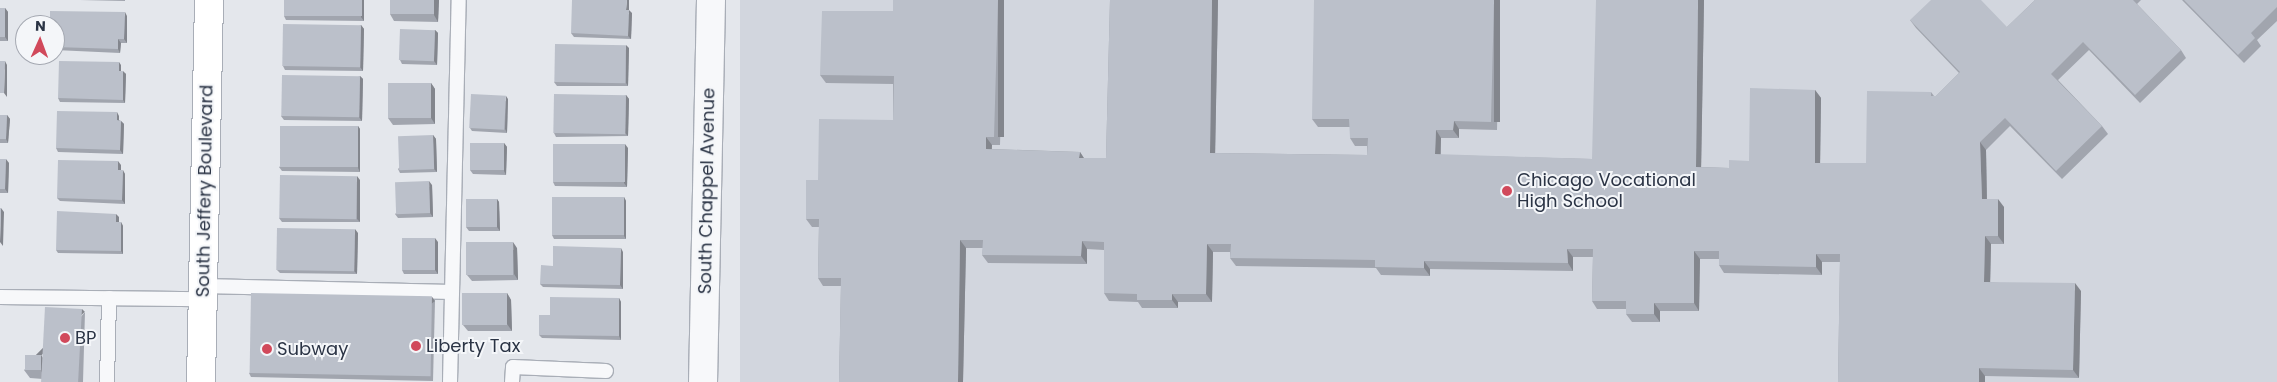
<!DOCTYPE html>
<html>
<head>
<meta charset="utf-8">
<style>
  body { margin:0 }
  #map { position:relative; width:2277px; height:382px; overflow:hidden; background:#e4e7ec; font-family:Poppins,sans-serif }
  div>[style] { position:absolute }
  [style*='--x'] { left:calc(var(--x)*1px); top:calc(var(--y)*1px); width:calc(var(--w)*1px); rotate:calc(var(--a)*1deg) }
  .built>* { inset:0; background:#d2d6de; transform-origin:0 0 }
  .roads { filter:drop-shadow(1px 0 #a9aeb7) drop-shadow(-1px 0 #a9aeb7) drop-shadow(0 1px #a9aeb7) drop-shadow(0 -1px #a9aeb7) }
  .lane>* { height:14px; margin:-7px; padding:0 7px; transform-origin:7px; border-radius:7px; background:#f7f8fa }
  .street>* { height:28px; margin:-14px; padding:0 14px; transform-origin:14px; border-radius:14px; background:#f7f8fa }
  .secondary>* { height:28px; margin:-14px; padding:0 14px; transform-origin:14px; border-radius:14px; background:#fff }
  .wall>* { inset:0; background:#a1a5ae; transform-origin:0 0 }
  .shaded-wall>* { inset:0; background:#83868d; transform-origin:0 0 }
  .building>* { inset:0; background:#bbc0ca; transform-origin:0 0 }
  .dots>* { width:14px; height:14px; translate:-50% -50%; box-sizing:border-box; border:2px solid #f4f6f9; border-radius:50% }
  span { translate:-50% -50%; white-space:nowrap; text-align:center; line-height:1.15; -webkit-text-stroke:4px #f4f6f9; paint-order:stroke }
  .poi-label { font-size:18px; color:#2b3445 }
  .left { translate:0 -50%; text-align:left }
  .street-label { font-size:18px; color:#2b3445 }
  .north { position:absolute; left:15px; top:15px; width:50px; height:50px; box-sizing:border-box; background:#f4f6f9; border:1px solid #a4a8b1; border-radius:50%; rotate:2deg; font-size:14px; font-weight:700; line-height:20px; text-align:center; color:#2b3445 }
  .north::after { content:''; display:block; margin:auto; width:18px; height:22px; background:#d1495b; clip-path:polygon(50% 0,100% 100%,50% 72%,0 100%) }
</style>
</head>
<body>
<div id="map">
  <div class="built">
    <i style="left:740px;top:0;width:1537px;height:382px"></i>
  </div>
  <div class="roads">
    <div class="lane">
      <i style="--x:203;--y:286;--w:249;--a:1.4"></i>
      <i style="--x:0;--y:297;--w:203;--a:0.6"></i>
      <i style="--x:107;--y:382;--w:84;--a:-88.6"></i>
      <i style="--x:450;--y:382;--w:382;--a:-88.7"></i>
      <i style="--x:512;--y:382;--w:15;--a:-86"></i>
      <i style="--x:513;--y:367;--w:93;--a:2.5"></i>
    </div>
    <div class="street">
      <i style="--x:703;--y:382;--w:382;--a:-88.8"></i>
    </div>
    <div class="secondary">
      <i style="--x:201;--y:382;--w:382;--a:-88.8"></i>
    </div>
  </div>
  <div class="wall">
    <i style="clip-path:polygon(80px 0,125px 0,125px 1px)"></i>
    <i style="clip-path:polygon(364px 0,364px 21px,286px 20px,284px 16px)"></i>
    <i style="clip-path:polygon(390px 0,439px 0,438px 22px,394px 21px,390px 14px)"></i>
    <i style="clip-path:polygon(893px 0,1004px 0,1000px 145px,992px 145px,992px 149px,1080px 152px,1084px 158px,1106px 158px,1110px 0,1218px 0,1215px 153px,1367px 155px,1367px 146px,1355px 146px,1350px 138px,1350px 127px,1318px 127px,1312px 119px,1500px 0,1497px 130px,1459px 129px,1459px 138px,1441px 138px,1441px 155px,1592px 159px,1704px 0,1701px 167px,1729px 168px,1749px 161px,1815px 90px,1821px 98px,1820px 163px,1866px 163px,1931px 92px,1934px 96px,1936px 96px,1959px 73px,1916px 28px,1910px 20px,2007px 27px,2035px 0,2141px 0,2137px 4px,2181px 50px,2186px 58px,2140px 103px,2089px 50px,2058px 80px,2102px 126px,2108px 134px,2062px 179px,2010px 126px,1986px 150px,1987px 199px,2004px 207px,2004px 244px,1991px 244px,1990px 282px,2081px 291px,2079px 378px,1985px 376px,1985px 382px,1838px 382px,1840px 262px,1822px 262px,1822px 275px,1724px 273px,1719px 265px,1719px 259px,1700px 259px,1699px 311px,1660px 311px,1660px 322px,1632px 322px,1626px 314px,1626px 309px,1597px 309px,1592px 301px,1593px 257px,1573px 257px,1573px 271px,1430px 269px,1430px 276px,1381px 275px,1376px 268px,1236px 266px,1230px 258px,1230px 252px,1213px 252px,1212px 302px,1178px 302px,1178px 308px,1142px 308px,1138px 302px,1109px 301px,1104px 293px,1104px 250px,1087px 249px,1087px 264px,988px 263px,982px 255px,983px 248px,966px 248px,963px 382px,839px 382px,841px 286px,823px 286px,818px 278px,819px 227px,812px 227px,806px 219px,818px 180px,893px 120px,893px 84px,826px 83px,820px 75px,893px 11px)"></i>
    <i style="clip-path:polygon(2182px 0,2277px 0,2277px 21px,2257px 40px,2261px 46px,2244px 63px)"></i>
    <i style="clip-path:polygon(0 8px,5px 8px,8px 12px,8px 41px,0 41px)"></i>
    <i style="clip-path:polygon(632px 13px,631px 39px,574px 37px,571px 33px)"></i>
    <i style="clip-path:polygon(127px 16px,127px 43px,121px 43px,120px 53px,55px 50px,55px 25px)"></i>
    <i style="clip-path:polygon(361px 25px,364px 29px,363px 71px,285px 70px,283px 66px)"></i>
    <i style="clip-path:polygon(435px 30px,438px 33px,437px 65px,402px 64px,400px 60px)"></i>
    <i style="clip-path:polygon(629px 48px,628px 86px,557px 86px,554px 82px)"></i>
    <i style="left:0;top:61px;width:8px;height:36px;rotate:30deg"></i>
    <i style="clip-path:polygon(121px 65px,121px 71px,126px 74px,125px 103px,60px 102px,58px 98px)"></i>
    <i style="clip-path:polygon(360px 76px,363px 79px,362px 121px,284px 120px,281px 116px)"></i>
    <i style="clip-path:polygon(431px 83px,435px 89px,435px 124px,393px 125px,388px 118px)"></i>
    <i style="clip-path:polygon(626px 95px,629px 99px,628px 136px,556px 137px,554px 133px)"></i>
    <i style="clip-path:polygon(508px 99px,507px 133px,472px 131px,470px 128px)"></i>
    <i style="clip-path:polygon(0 115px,7px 115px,10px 119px,8px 143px,0 143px)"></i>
    <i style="clip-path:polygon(119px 116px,119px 120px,121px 121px,124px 124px,123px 154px,58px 152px,56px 148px)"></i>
    <i style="clip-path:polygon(358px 126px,360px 129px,360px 172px,282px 171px,279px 167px)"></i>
    <i style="clip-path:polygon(433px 135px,436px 139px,437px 172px,400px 173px,398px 169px)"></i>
    <i style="clip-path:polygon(504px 143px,507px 147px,506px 175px,473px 174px,470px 170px)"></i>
    <i style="clip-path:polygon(628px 148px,627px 187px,555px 186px,553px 182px)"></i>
    <i style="clip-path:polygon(0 159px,9px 163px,8px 193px,0 193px)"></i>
    <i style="clip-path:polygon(121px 165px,121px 170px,125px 174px,125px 204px,60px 201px,57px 198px)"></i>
    <i style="clip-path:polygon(360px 180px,360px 222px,282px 222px,279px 218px)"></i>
    <i style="clip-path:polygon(432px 185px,433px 217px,398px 218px,395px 214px)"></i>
    <i style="clip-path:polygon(624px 197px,626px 201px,626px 239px,554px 239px,552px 235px)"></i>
    <i style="clip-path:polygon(497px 199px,499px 202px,500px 231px,469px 231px,466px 227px)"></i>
    <i style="clip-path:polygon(119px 217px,119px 222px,121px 222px,123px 226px,123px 254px,58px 253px,56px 250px)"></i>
    <i style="clip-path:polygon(358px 233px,357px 274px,280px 273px,277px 270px)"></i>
    <i style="clip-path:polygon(438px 242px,438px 274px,404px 274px,402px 270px)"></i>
    <i style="clip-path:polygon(517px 248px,518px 280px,472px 281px,467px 275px)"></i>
    <i style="clip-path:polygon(623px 252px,623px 289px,543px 287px,540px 284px,553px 266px)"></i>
    <i style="clip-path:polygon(507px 293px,511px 300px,512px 331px,468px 331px,463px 325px)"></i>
    <i style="clip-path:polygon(432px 297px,435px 301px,433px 381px,251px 377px,249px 373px)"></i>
    <i style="clip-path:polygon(619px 298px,621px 302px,621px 340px,542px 338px,539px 335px,550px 315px)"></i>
    <i style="clip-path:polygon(85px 312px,83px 382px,43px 382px,43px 379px,30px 378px,24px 370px,41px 355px,44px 360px)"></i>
  </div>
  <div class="shaded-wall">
    <i style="clip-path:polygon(362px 0,364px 0,364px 21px,361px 17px)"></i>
    <i style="clip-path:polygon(434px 0,439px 0,438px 22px,434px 15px)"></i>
    <i style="clip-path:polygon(627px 0,629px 0,629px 13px,626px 10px)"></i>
    <i style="left:998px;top:0;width:6px;height:137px"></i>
    <i style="clip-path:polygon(1212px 0,1218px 0,1215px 161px,1210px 153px)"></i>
    <i style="left:1494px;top:0;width:6px;height:122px"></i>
    <i style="clip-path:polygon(1698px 0,1704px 0,1701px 175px,1696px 167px)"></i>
    <i style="clip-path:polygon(5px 8px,8px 12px,8px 41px,5px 37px)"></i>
    <i style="clip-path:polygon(629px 10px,632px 13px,631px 39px,628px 36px)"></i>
    <i style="clip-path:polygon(125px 12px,127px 16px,127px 43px,124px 39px)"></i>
    <i style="clip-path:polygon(361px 25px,364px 29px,363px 71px,360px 67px)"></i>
    <i style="clip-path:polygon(435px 30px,438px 33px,437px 65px,434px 61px)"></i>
    <i style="clip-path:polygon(118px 39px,121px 43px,120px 53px,118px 49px)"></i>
    <i style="clip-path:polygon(626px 45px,629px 48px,628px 86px,626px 83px)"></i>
    <i style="clip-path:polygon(5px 61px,7px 65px,7px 97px,4px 93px)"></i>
    <i style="clip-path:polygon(119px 62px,121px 65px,121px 74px,119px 71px)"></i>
    <i style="clip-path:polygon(123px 71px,126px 74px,125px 103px,123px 100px)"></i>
    <i style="clip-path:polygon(360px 76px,363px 79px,362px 121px,359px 117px)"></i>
    <i style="clip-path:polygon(431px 83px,435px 89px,435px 124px,431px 118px)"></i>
    <i style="clip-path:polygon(1815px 90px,1821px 98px,1820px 171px,1815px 163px)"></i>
    <i style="clip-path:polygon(626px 95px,629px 99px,628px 136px,625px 133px)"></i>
    <i style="clip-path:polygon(506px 96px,508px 99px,507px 133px,505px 129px)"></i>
    <i style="clip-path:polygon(117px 112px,119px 116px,119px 124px,117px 120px)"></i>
    <i style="clip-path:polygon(7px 115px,10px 119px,8px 143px,6px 139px)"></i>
    <i style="clip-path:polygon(121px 121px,124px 124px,123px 154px,120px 150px)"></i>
    <i style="clip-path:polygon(1454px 121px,1459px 129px,1459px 138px,1453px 130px)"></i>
    <i style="clip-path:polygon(358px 126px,360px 129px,360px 172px,358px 168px)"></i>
    <i style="clip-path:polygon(1436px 130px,1441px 138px,1440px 162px,1435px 154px)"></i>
    <i style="clip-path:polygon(433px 135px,436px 139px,437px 172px,434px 169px)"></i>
    <i style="clip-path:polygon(986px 137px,992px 145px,991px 157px,986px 149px)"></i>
    <i style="clip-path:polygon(1980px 142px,1986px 150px,1987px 207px,1982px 199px)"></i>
    <i style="clip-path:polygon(504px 143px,507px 147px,506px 175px,504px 171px)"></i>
    <i style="clip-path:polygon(625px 144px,628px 148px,627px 187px,624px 183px)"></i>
    <i style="clip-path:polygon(1080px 152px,1085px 160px,1079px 158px)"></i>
    <i style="clip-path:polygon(6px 159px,9px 163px,8px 193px,5px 189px)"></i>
    <i style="clip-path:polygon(118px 161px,121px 165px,121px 174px,118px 170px)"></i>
    <i style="clip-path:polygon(123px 170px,125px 174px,125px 204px,122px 200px)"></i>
    <i style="clip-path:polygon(357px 176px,360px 180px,360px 222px,357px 219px)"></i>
    <i style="clip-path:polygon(429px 181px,432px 185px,433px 217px,430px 213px)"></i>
    <i style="clip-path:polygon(624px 197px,626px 201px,626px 239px,624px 236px)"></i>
    <i style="clip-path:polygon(497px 199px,499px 202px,500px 231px,497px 227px)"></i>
    <i style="clip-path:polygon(1998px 199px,2004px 207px,2004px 244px,1998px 236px)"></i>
    <i style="clip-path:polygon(1px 208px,4px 212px,3px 246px,0 242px)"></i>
    <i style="clip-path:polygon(116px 214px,119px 217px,119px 226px,116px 222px)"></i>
    <i style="clip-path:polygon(121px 222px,123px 226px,123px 254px,121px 251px)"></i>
    <i style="clip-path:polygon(355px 229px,358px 233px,357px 274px,354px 271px)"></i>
    <i style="clip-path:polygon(1985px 236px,1991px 244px,1990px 290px,1984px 282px)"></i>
    <i style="clip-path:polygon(435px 238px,438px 242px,438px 274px,435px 270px)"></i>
    <i style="clip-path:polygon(960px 240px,966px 248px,963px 382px,958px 382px)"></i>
    <i style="clip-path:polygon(1082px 241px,1087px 249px,1087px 264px,1081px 256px)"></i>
    <i style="clip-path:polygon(513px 242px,517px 248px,518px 280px,514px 274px)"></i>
    <i style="clip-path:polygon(1207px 244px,1213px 252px,1212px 302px,1206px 294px)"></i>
    <i style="clip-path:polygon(621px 248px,623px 252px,623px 289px,620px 285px)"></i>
    <i style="clip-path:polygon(1567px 249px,1573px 257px,1573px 271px,1568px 263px)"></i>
    <i style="clip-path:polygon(1694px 251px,1700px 259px,1699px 311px,1694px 303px)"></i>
    <i style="clip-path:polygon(1816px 254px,1822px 262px,1822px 275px,1816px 267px)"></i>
    <i style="clip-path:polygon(1424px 261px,1430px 269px,1430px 276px,1424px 268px)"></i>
    <i style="clip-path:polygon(2075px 283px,2081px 291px,2079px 378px,2073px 370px)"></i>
    <i style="clip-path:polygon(507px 293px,511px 300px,512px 331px,507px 324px)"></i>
    <i style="clip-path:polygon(1172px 294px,1178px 302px,1178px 308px,1172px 300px)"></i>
    <i style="left:432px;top:297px;width:5px;height:80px;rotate:53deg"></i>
    <i style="clip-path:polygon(619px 298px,621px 302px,621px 340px,619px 336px)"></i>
    <i style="clip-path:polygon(1654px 303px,1660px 311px,1660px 322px,1654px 314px)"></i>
    <i style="left:82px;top:309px;width:4px;height:73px;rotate:45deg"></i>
    <i style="clip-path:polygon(41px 355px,46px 363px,46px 379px,41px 371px)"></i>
    <i style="clip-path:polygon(1979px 368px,1985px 376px,1985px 382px,1979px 382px)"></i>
  </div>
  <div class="building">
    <i style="left:284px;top:0;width:78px;height:16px"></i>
    <i style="left:390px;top:0;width:44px;height:14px"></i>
    <i style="clip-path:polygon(572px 0,627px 0,626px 10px,629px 10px,628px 36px,571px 33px)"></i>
    <i style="clip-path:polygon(893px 0,998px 0,994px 137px,986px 137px,986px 149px,1080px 152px,1079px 158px,1106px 158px,1110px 0,1212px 0,1210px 153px,1367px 155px,1368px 138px,1350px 138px,1349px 119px,1312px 119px,1314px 0,1494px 0,1491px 122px,1454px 121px,1453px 130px,1436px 130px,1435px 154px,1592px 159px,1596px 0,1698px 0,1696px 167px,1729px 168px,1729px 160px,1749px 161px,1750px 88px,1815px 90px,1815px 163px,1866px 163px,1867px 91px,1931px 92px,1931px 96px,1936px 96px,1960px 72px,1910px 20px,1931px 0,1981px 0,2007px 27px,2035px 0,2133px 0,2181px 50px,2135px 95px,2083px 42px,2051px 74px,2102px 126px,2056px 171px,2005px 118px,1980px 142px,1982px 199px,1998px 199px,1998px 236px,1985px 236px,1984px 282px,2075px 283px,2073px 370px,1979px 368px,1979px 382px,1838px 382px,1840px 254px,1816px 254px,1816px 267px,1719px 265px,1719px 251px,1694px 251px,1694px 303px,1654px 303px,1654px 314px,1626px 314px,1626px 301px,1592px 301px,1593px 249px,1567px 249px,1568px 263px,1424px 261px,1424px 268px,1375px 267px,1375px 260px,1230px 258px,1231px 244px,1207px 244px,1206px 294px,1172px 294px,1172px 300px,1137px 300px,1137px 294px,1104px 293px,1104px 242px,1082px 241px,1081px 256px,982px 255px,983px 240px,960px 240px,958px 382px,839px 382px,841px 278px,818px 278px,819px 219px,806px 219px,806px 180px,818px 180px,819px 119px,893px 120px,894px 76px,820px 75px,822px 11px,893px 11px)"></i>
    <i style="clip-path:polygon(2184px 0,2277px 0,2277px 7px,2251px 33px,2255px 38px,2238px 55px)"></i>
    <i style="left:0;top:8px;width:5px;height:29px"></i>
    <i style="clip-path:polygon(50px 11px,125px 12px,124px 39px,118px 39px,118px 49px,55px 47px,55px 25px,50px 25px)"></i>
    <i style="left:283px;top:24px;width:78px;height:42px;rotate:1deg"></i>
    <i style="left:400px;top:29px;width:35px;height:31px;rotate:2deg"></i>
    <i style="left:555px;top:44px;width:71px;height:38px;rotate:1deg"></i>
    <i style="clip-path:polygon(0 61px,5px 61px,4px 93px,0 93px)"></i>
    <i style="clip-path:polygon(59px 61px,119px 62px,119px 71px,123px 71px,123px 100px,58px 98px)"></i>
    <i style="left:282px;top:75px;width:78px;height:41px;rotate:1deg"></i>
    <i style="left:388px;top:83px;width:43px;height:35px"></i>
    <i style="left:471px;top:94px;width:35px;height:34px;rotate:3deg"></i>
    <i style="left:554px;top:94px;width:72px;height:39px;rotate:1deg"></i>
    <i style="clip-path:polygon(57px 111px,117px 112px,117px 120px,121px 121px,120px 150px,56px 148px)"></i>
    <i style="clip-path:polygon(0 115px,7px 115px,6px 139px,0 139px)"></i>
    <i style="left:280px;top:126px;width:78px;height:41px"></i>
    <i style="left:433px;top:135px;width:34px;height:35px;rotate:88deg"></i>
    <i style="left:470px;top:143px;width:34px;height:27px"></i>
    <i style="left:553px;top:144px;width:72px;height:38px"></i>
    <i style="clip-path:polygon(0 159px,6px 159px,5px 189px,0 189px)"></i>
    <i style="clip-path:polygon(58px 160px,118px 161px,118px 170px,123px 170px,122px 200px,57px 198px)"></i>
    <i style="left:280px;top:175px;width:77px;height:43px;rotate:1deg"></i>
    <i style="left:429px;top:181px;width:32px;height:34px;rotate:88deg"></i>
    <i style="left:552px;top:197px;width:72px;height:38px"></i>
    <i style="left:466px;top:199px;width:31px;height:28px"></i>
    <i style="clip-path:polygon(0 208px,1px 208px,0 242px)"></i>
    <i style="clip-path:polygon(57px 211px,116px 214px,116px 222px,121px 222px,121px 251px,56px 250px)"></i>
    <i style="left:277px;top:228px;width:78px;height:42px;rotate:1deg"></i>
    <i style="left:402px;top:238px;width:33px;height:32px"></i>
    <i style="left:466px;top:242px;width:47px;height:33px"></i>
    <i style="clip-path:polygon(553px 246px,621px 248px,620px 285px,540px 284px,541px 265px,553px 266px)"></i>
    <i style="left:251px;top:293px;width:181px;height:80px;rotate:1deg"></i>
    <i style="left:462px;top:293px;width:45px;height:32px"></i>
    <i style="clip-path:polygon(550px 297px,619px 298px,619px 336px,539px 335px,539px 315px,550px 315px)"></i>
    <i style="left:45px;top:307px;width:37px;height:75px;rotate:3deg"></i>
    <i style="left:25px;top:355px;width:16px;height:15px"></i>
  </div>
  <div class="dots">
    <i style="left:1507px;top:191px;background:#d1495b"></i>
    <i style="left:65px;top:338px;background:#d1495b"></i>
    <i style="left:416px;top:346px;background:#d1495b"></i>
    <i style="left:267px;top:349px;background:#d1495b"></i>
  </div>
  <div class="poi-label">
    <span class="left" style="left:1517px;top:191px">Chicago Vocational<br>High School</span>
    <span class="left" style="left:75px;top:338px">BP</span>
    <span class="left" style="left:426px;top:346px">Liberty Tax</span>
    <span class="left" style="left:277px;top:349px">Subway</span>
  </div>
  <div class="street-label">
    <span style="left:205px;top:191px;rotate:-89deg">South Jeffery Boulevard</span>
    <span style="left:707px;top:191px;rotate:-89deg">South Chappel Avenue</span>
  </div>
  <div class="north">N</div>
</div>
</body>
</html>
